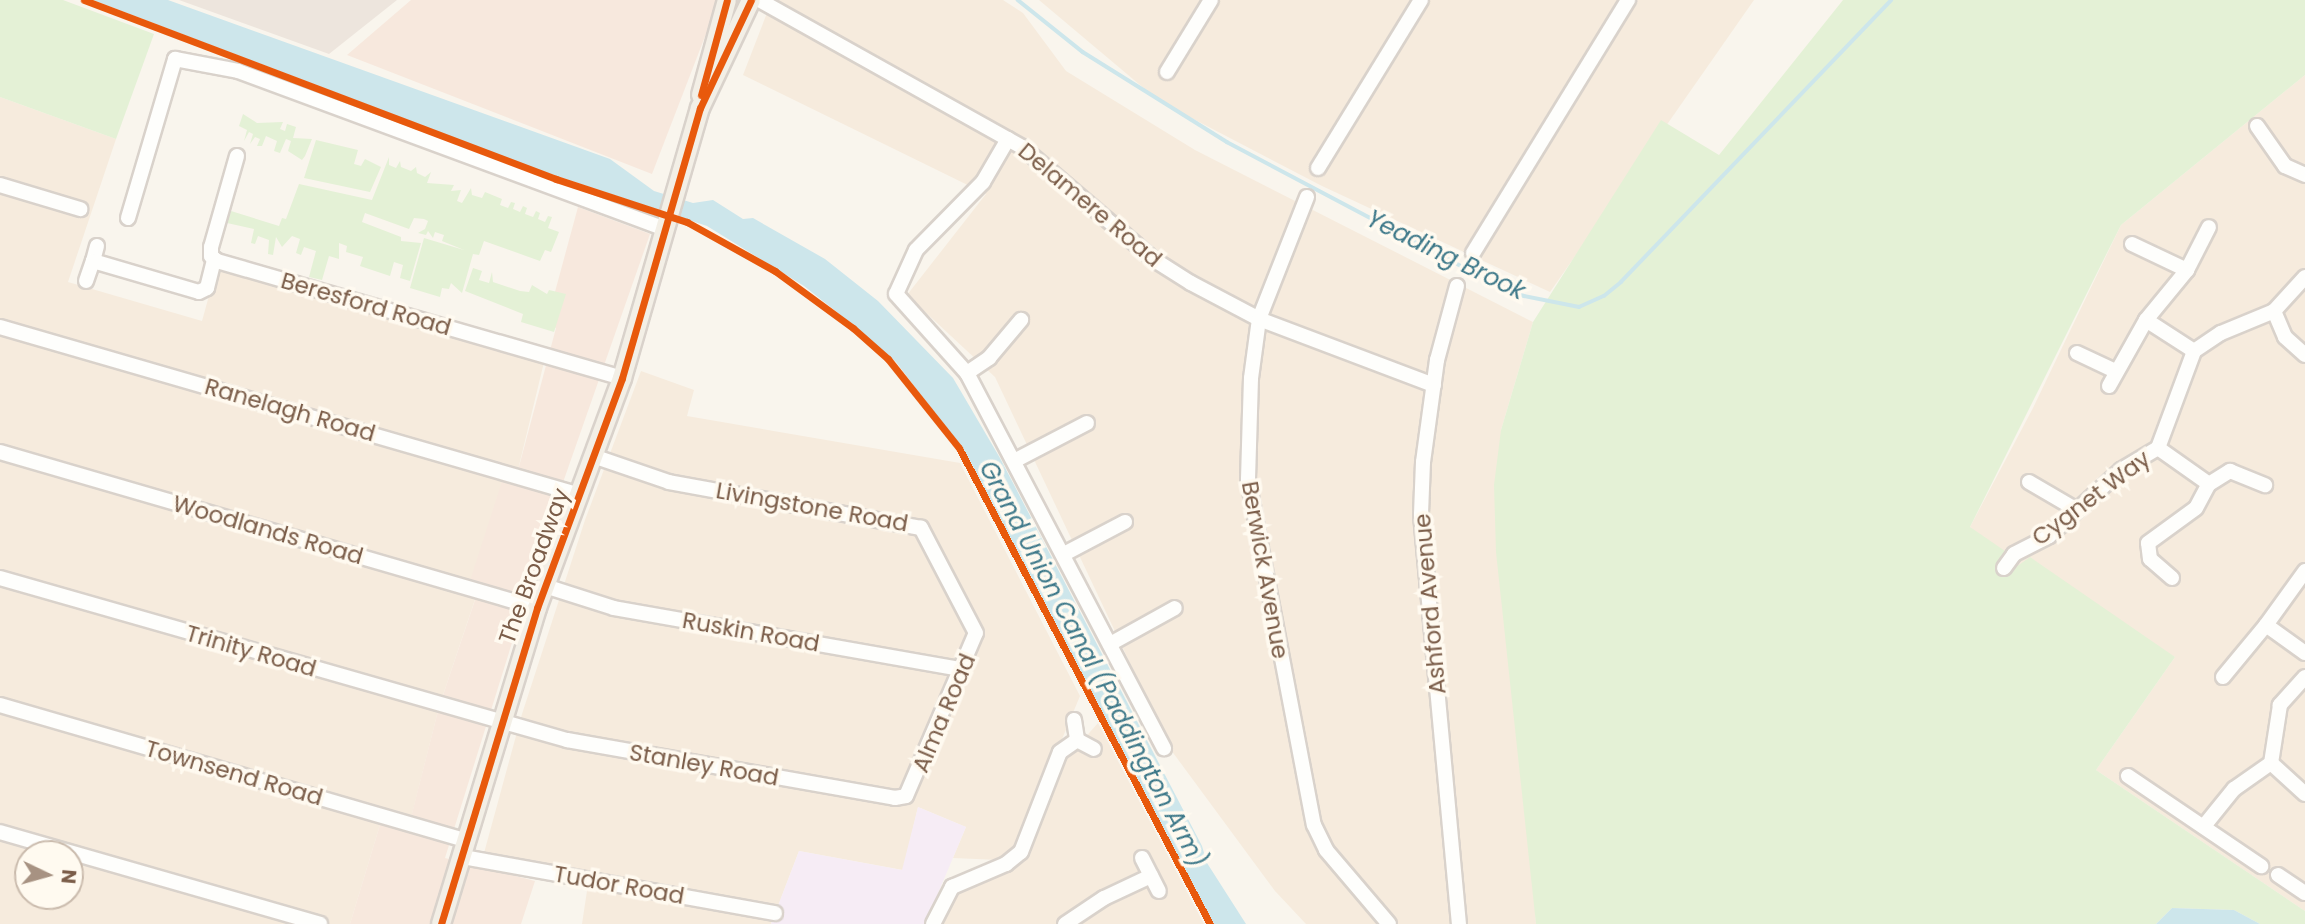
<!DOCTYPE html>
<html>
<head>
<meta charset="utf-8">
<style>
  body { margin:0 }
  #map { position:relative; width:2305px; height:924px; overflow:hidden; background:#f9f5ed; font-family:Poppins,sans-serif }
  div>[style] { position:absolute }
  [style*='--x'] { left:calc(var(--x)*1px); top:calc(var(--y)*1px); width:calc(var(--w)*1px); rotate:calc(var(--a)*1deg) }
  .residential>* { inset:0; background:#f6ebdd }
  .commercial>* { inset:0; background:#f7e8dd }
  .industrial>* { inset:0; background:#ede5dd }
  .education>* { inset:0; background:#f6ecf5 }
  .green>* { inset:0; background:#e4f1d6 }
  .water>* { inset:0; background:#cde6eb }
  .stream>* { height:3.5px; margin:-1.75px; padding:0 1.75px; transform-origin:1.75px; border-radius:1.75px; background:#cde6eb }
  .roads { filter:drop-shadow(2px 0 #d9d2cb) drop-shadow(-2px 0 #d9d2cb) drop-shadow(0 2px #d9d2cb) drop-shadow(0 -2px #d9d2cb) }
  .minor>* { height:14px; margin:-7px; padding:0 7px; transform-origin:7px; border-radius:7px; background:#fefefc }
  .major>* { height:18px; margin:-9px; padding:0 9px; transform-origin:9px; border-radius:9px; background:#f3efe6 }
  .cycleway>* { height:7px; margin:-3.5px; padding:0 3.5px; transform-origin:3.5px; border-radius:3.5px; background:#e8590c }
  span { translate:-50% -50%; white-space:nowrap; text-align:center; line-height:1.15; -webkit-text-stroke:7px #fffaf0; paint-order:stroke }
  .street-label { font-size:23px; color:#7b5d49 }
  .water-label { font-size:24px; color:#3d7889; font-style:italic }
  .north { position:absolute; left:14px; top:840px; width:70px; height:70px; box-sizing:border-box; background:#fffaf0; border:2px solid #cabbad; border-radius:50%; rotate:95deg; font-size:19px; font-weight:700; line-height:28px; text-align:center; color:#7b5d49 }
  .north::after { content:''; display:block; margin:auto; width:24px; height:32px; background:#a79282; clip-path:polygon(50% 0,100% 100%,50% 72%,0 100%) }
</style>
</head>
<body>
<div id="map">
  <div class="residential">
    <i style="clip-path:polygon(772px 0,1003px 0,1023px 13px,1066px 71px,1195px 150px,1533px 322px,1501px 430px,1536px 924px,1306px 924px,1275px 891px,1171px 750px,995px 377px,907px 295px,986px 194px,743px 75px)"></i>
    <i style="clip-path:polygon(1039px 0,1754px 0,1550px 292px,1322px 186px,1159px 101px)"></i>
    <i style="clip-path:polygon(2305px 75px,2305px 911px,2096px 770px,2175px 657px,2010px 572px,1970px 527px,2033px 408px,2121px 225px)"></i>
    <i style="clip-path:polygon(evenodd,0 97px,116px 139px,68px 282px,202px 321px,218px 263px,545px 358px,517px 474px,439px 707px,409px 826px,382px 818px,350px 924px,0 924px,0 97px,28px 854px,70px 854px,70px 896px,28px 896px,28px 854px)"></i>
    <i style="clip-path:polygon(641px 371px,694px 390px,687px 416px,960px 463px,1080px 696px,1016px 849px,999px 860px,953px 858px,966px 827px,918px 807px,903px 870px,799px 851px,771px 924px,582px 924px,590px 871px,484px 853px,522px 714px,585px 520px)"></i>
    <i style="clip-path:polygon(1098px 723px,1204px 924px,934px 924px,945px 898px,1030px 855px,1058px 768px)"></i>
  </div>
  <div class="commercial">
    <i style="clip-path:polygon(411px 0,719px 0,652px 174px,347px 55px)"></i>
    <i style="clip-path:polygon(578px 207px,650px 234px,553px 511px,445px 858px,535px 881px,521px 924px,350px 924px,382px 818px,409px 825px,439px 707px,477px 594px,467px 590px,505px 472px,517px 474px,556px 328px,546px 325px)"></i>
  </div>
  <div class="industrial">
    <i style="clip-path:polygon(179px 0,397px 0,329px 54px)"></i>
  </div>
  <div class="education">
    <i style="clip-path:polygon(918px 807px,966px 827px,925px 924px,771px 924px,799px 851px,902px 870px)"></i>
  </div>
  <div class="green">
    <i style="clip-path:polygon(0 0,63px 0,154px 34px,116px 139px,0 97px)"></i>
    <i style="clip-path:polygon(1843px 0,2305px 0,2305px 75px,2121px 225px,1970px 527px,2005px 551px,2003px 558px,2009px 572px,2030px 557px,2175px 657px,2096px 770px,2305px 911px,2305px 924px,2260px 924px,2234px 910px,2172px 908px,2156px 924px,1536px 924px,1496px 552px,1494px 485px,1501px 430px,1533px 322px,1661px 120px,1719px 155px)"></i>
    <i style="clip-path:polygon(243px 114px,257px 123px,283px 122px,280px 129px,285px 131px,287px 124px,296px 127px,293px 138px,312px 139px,305px 156px,302px 160px,288px 151px,291px 141px,286px 139px,280px 153px,274px 151px,277px 141px,266px 136px,262px 146px,257px 146px,260px 139px,255px 137px,250px 144px,253px 134px,249px 132px,244px 141px,247px 130px,239px 126px)"></i>
    <i style="clip-path:polygon(316px 140px,358px 150px,354px 164px,361px 166px,365px 159px,381px 167px,370px 192px,304px 178px)"></i>
    <i style="clip-path:polygon(389px 157px,389px 165px,396px 168px,400px 161px,401px 167px,411px 171px,416px 167px,417px 173px,425px 177px,431px 172px,427px 183px,454px 185px,451px 191px,461px 190px,457px 201px,462px 203px,471px 188px,472px 195px,482px 198px,485px 192px,502px 199px,500px 205px,508px 208px,511px 202px,515px 203px,513px 209px,520px 212px,523px 206px,527px 208px,525px 214px,533px 217px,536px 211px,540px 213px,538px 219px,545px 222px,548px 216px,552px 217px,548px 228px,559px 232px,551px 252px,545px 250px,540px 261px,484px 241px,479px 255px,473px 254px,462px 293px,451px 283px,449px 289px,442px 288px,440px 297px,410px 288px,424px 238px,464px 250px,442px 241px,444px 235px,435px 232px,433px 238px,428px 231px,426px 235px,418px 233px,425px 229px,428px 221px,424px 219px,414px 218px,409px 229px,365px 213px,362px 222px,401px 237px,401px 241px,421px 243px,410px 281px,400px 278px,403px 265px,394px 262px,390px 276px,360px 266px,363px 257px,346px 252px,347px 246px,339px 243px,339px 259px,329px 256px,322px 280px,309px 277px,316px 251px,304px 247px,301px 255px,296px 253px,300px 239px,292px 236px,282px 247px,276px 237px,273px 255px,268px 254px,269px 240px,258px 236px,255px 244px,251px 243px,254px 229px,227px 223px,231px 211px,279px 226px,282px 218px,286px 219px,299px 184px,372px 200px)"></i>
    <i style="clip-path:polygon(473px 268px,482px 271px,479px 280px,489px 283px,492px 272px,493px 282px,520px 291px,529px 292px,532px 285px,547px 294px,549px 290px,566px 294px,554px 332px,521px 322px,523px 314px,465px 291px)"></i>
  </div>
  <div class="water">
    <i style="clip-path:polygon(93px 0,168px 0,610px 159px,654px 191px,693px 203px,713px 200px,743px 219px,753px 218px,825px 259px,878px 301px,953px 378px,1000px 458px,1202px 846px,1207px 863px,1246px 924px,1214px 924px,968px 457px,896px 362px,852px 324px,804px 286px,707px 226px,539px 170px)"></i>
    <i style="clip-path:polygon(2172px 908px,2234px 910px,2260px 924px,2156px 924px)"></i>
  </div>
  <div class="stream">
    <i style="--x:1018;--y:0;--w:83;--a:38.7"></i>
    <i style="--x:1083;--y:52;--w:170;--a:32"></i>
    <i style="--x:1227;--y:142;--w:297;--a:27.9"></i>
    <i style="--x:1489;--y:281;--w:38;--a:23"></i>
    <i style="--x:1524;--y:296;--w:56;--a:11.3"></i>
    <i style="--x:1579;--y:307;--w:27;--a:-24"></i>
    <i style="--x:1604;--y:296;--w:22;--a:-39"></i>
    <i style="--x:1621;--y:282;--w:390;--a:-46.2"></i>
  </div>
  <div class="roads">
    <div class="minor">
      <i style="--x:759;--y:0;--w:301;--a:29.2"></i>
      <i style="--x:1022;--y:147;--w:172;--a:40.5"></i>
      <i style="--x:1153;--y:259;--w:45;--a:32.3"></i>
      <i style="--x:1191;--y:283;--w:77;--a:27.9"></i>
      <i style="--x:1259;--y:319;--w:187;--a:20.7"></i>
      <i style="--x:1167;--y:72;--w:84;--a:-58.6"></i>
      <i style="--x:2257;--y:126;--w:49;--a:55"></i>
      <i style="--x:2285;--y:166;--w:22;--a:24"></i>
      <i style="--x:1008;--y:139;--w:50;--a:120.2"></i>
      <i style="--x:983;--y:182;--w:95;--a:134.6"></i>
      <i style="--x:916;--y:250;--w:48;--a:114.4"></i>
      <i style="--x:896;--y:294;--w:106;--a:48.1"></i>
      <i style="--x:967;--y:373;--w:424;--a:62.3"></i>
      <i style="--x:237;--y:156;--w:95;--a:105.9"></i>
      <i style="--x:211;--y:247;--w:9;--a:90"></i>
      <i style="--x:211;--y:256;--w:8;--a:40"></i>
      <i style="--x:217;--y:261;--w:422;--a:16.1"></i>
      <i style="--x:1318;--y:168;--w:197;--a:-58.5"></i>
      <i style="--x:0;--y:185;--w:84;--a:16.7"></i>
      <i style="--x:1307;--y:197;--w:131;--a:111.5"></i>
      <i style="--x:1259;--y:319;--w:60;--a:97.7"></i>
      <i style="--x:1251;--y:378;--w:102;--a:91.7"></i>
      <i style="--x:1248;--y:480;--w:351;--a:79.2"></i>
      <i style="--x:1314;--y:825;--w:28;--a:64"></i>
      <i style="--x:1326;--y:850;--w:97;--a:49.6"></i>
      <i style="--x:128;--y:218;--w:166;--a:-73.5"></i>
      <i style="--x:175;--y:59;--w:64;--a:10.8"></i>
      <i style="--x:238;--y:71;--w:453;--a:20.3"></i>
      <i style="--x:2132;--y:244;--w:61;--a:25.3"></i>
      <i style="--x:97;--y:246;--w:16;--a:105"></i>
      <i style="--x:93;--y:261;--w:110;--a:16.3"></i>
      <i style="--x:199;--y:292;--w:9;--a:-27"></i>
      <i style="--x:207;--y:288;--w:30;--a:-76"></i>
      <i style="--x:1473;--y:253;--w:297;--a:-58.5"></i>
      <i style="--x:86;--y:281;--w:21;--a:-71"></i>
      <i style="--x:1457;--y:286;--w:77;--a:105.1"></i>
      <i style="--x:1437;--y:360;--w:103;--a:97.8"></i>
      <i style="--x:1423;--y:462;--w:53;--a:92.2"></i>
      <i style="--x:1421;--y:515;--w:411;--a:84.7"></i>
      <i style="--x:2274;--y:311;--w:28;--a:67"></i>
      <i style="--x:2285;--y:337;--w:27;--a:42"></i>
      <i style="--x:2146;--y:320;--w:57;--a:32.9"></i>
      <i style="--x:0;--y:327;--w:604;--a:16.15"></i>
      <i style="--x:2077;--y:353;--w:42;--a:25.3"></i>
      <i style="--x:967;--y:373;--w:27;--a:-34"></i>
      <i style="--x:989;--y:358;--w:50;--a:-49.9"></i>
      <i style="--x:2109;--y:386;--w:76;--a:-60.7"></i>
      <i style="--x:2146;--y:320;--w:65;--a:-50.6"></i>
      <i style="--x:2187;--y:270;--w:48;--a:-62.9"></i>
      <i style="--x:2158;--y:448;--w:62;--a:35.2"></i>
      <i style="--x:0;--y:452;--w:559;--a:16.2"></i>
      <i style="--x:1016;--y:460;--w:80;--a:-27.5"></i>
      <i style="--x:2029;--y:482;--w:56;--a:30.3"></i>
      <i style="--x:1064;--y:554;--w:69;--a:-27.7"></i>
      <i style="--x:2004;--y:568;--w:17;--a:-54"></i>
      <i style="--x:2014;--y:554;--w:39;--a:-27"></i>
      <i style="--x:2049;--y:536;--w:98;--a:-42.5"></i>
      <i style="--x:2121;--y:470;--w:43;--a:-30.7"></i>
      <i style="--x:2158;--y:448;--w:103;--a:-69.6"></i>
      <i style="--x:2194;--y:351;--w:32;--a:-34"></i>
      <i style="--x:2221;--y:333;--w:57;--a:-22.5"></i>
      <i style="--x:2274;--y:311;--w:46;--a:-47.6"></i>
      <i style="--x:2305;--y:571;--w:67;--a:125.8"></i>
      <i style="--x:2266;--y:625;--w:48;--a:35.7"></i>
      <i style="--x:0;--y:578;--w:590;--a:15.95"></i>
      <i style="--x:567;--y:740;--w:333;--a:10"></i>
      <i style="--x:895;--y:798;--w:11;--a:-10"></i>
      <i style="--x:906;--y:796;--w:177;--a:-66.8"></i>
      <i style="--x:976;--y:633;--w:119;--a:-117.6"></i>
      <i style="--x:921;--y:528;--w:256;--a:-169.7"></i>
      <i style="--x:669;--y:482;--w:80;--a:-161.1"></i>
      <i style="--x:2172;--y:578;--w:29;--a:-139"></i>
      <i style="--x:2150;--y:559;--w:16;--a:-97"></i>
      <i style="--x:2148;--y:543;--w:59;--a:-36.1"></i>
      <i style="--x:2196;--y:508;--w:27;--a:-62"></i>
      <i style="--x:2209;--y:484;--w:25;--a:-32"></i>
      <i style="--x:2230;--y:471;--w:38;--a:22"></i>
      <i style="--x:545;--y:586;--w:72;--a:17.7"></i>
      <i style="--x:614;--y:608;--w:351;--a:10"></i>
      <i style="--x:1110;--y:644;--w:74;--a:-29"></i>
      <i style="--x:2223;--y:677;--w:67;--a:-50.4"></i>
      <i style="--x:2305;--y:677;--w:38;--a:132"></i>
      <i style="--x:2280;--y:705;--w:59;--a:98.8"></i>
      <i style="--x:2271;--y:763;--w:46;--a:42.4"></i>
      <i style="--x:0;--y:705;--w:487;--a:16.2"></i>
      <i style="--x:1074;--y:720;--w:20;--a:81"></i>
      <i style="--x:2128;--y:776;--w:161;--a:34.1"></i>
      <i style="--x:2204;--y:826;--w:48;--a:-51"></i>
      <i style="--x:2234;--y:789;--w:45;--a:-35.1"></i>
      <i style="--x:0;--y:832;--w:333;--a:16"></i>
      <i style="--x:463;--y:857;--w:317;--a:10.2"></i>
      <i style="--x:1142;--y:858;--w:37;--a:63"></i>
      <i style="--x:2278;--y:875;--w:32;--a:34"></i>
      <i style="--x:933;--y:924;--w:42;--a:-62.8"></i>
      <i style="--x:952;--y:887;--w:59;--a:-23.1"></i>
      <i style="--x:1006;--y:864;--w:19;--a:-39"></i>
      <i style="--x:1021;--y:852;--w:107;--a:-68.7"></i>
      <i style="--x:1060;--y:752;--w:21;--a:-35"></i>
      <i style="--x:1077;--y:740;--w:19;--a:28"></i>
      <i style="--x:1065;--y:924;--w:47;--a:-33.7"></i>
      <i style="--x:1104;--y:898;--w:52;--a:-25.1"></i>
    </div>
    <div class="major">
      <i style="--x:701;--y:95;--w:98;--a:-74.7"></i>
      <i style="--x:441;--y:924;--w:330;--a:-73.1"></i>
      <i style="--x:537;--y:608;--w:245;--a:-69.7"></i>
      <i style="--x:622;--y:378;--w:281;--a:-73.9"></i>
      <i style="--x:700;--y:108;--w:119;--a:-64.7"></i>
    </div>
  </div>
  <div class="cycleway">
    <i style="--x:84;--y:0;--w:505;--a:20.77"></i>
    <i style="--x:556;--y:179;--w:138;--a:18.2"></i>
    <i style="--x:687;--y:222;--w:101;--a:29.1"></i>
    <i style="--x:775;--y:271;--w:97;--a:36.2"></i>
    <i style="--x:853;--y:328;--w:47;--a:41.5"></i>
    <i style="--x:888;--y:359;--w:114;--a:51.4"></i>
    <i style="--x:959;--y:448;--w:538;--a:62.2"></i>
    <i style="--x:701;--y:95;--w:98;--a:-74.7"></i>
    <i style="--x:441;--y:924;--w:330;--a:-73.1"></i>
    <i style="--x:537;--y:608;--w:245;--a:-69.7"></i>
    <i style="--x:622;--y:378;--w:281;--a:-73.9"></i>
    <i style="--x:700;--y:108;--w:119;--a:-64.7"></i>
  </div>
  <div class="street-label">
    <span style="left:1090px;top:205px;rotate:40deg">Delamere Road</span>
    <span style="left:366px;top:304px;rotate:16deg">Beresford Road</span>
    <span style="left:290px;top:410px;rotate:16deg">Ranelagh Road</span>
    <span style="left:2091px;top:498px;rotate:-37deg">Cygnet Way</span>
    <span style="left:812px;top:507px;rotate:10deg">Livingstone Road</span>
    <span style="left:268px;top:530px;rotate:16deg">Woodlands Road</span>
    <span style="left:534px;top:566px;rotate:-70deg">The Broadway</span>
    <span style="left:1265px;top:570px;rotate:80deg">Berwick Avenue</span>
    <span style="left:1430px;top:604px;rotate:-95deg">Ashford Avenue</span>
    <span style="left:751px;top:632px;rotate:10deg">Ruskin Road</span>
    <span style="left:251px;top:651px;rotate:16deg">Trinity Road</span>
    <span style="left:944px;top:713px;rotate:-67deg">Alma Road</span>
    <span style="left:704px;top:765px;rotate:10deg">Stanley Road</span>
    <span style="left:234px;top:773px;rotate:16deg">Townsend Road</span>
    <span style="left:619px;top:885px;rotate:10deg">Tudor Road</span>
  </div>
  <div class="water-label">
    <span style="left:1446px;top:255px;rotate:26deg">Yeading Brook</span>
    <span style="left:1093px;top:664px;rotate:62deg">Grand Union Canal (Paddington Arm)</span>
  </div>
  <div class="north">N</div>
</div>
</body>
</html>
